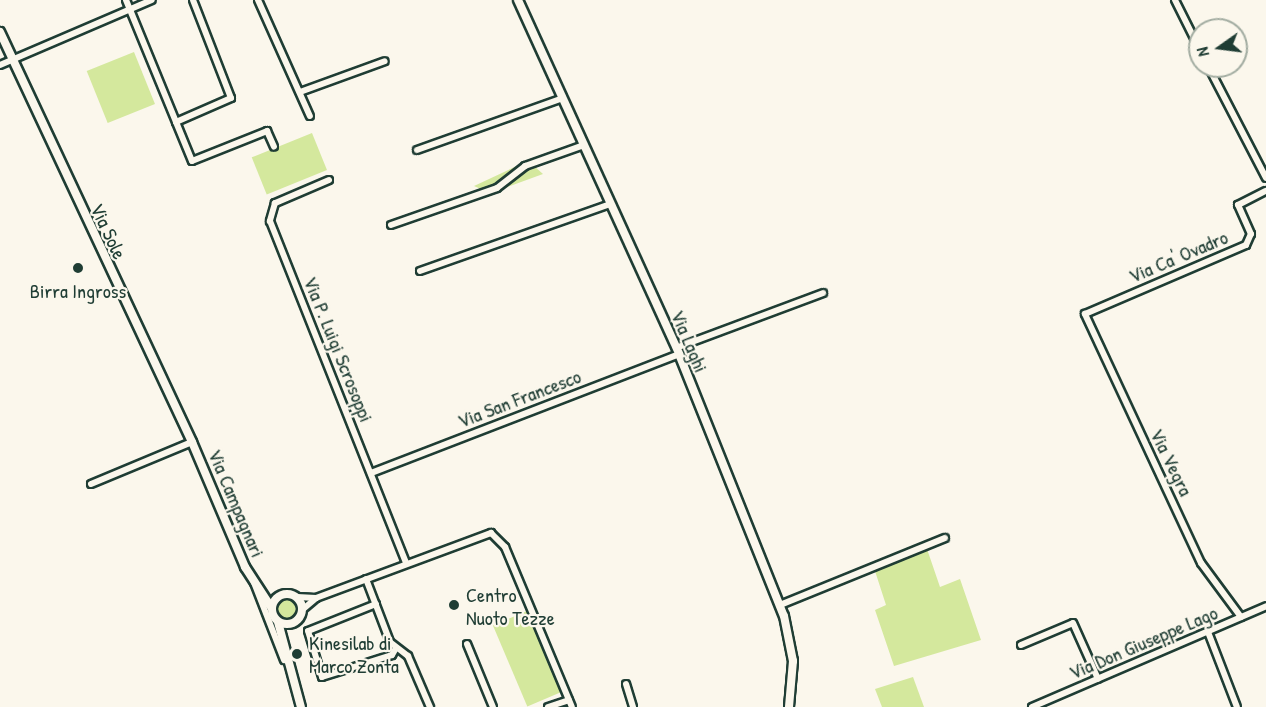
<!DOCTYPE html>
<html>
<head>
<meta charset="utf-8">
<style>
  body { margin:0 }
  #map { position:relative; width:1266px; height:707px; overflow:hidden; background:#fbf7ec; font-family:"Patrick Hand",sans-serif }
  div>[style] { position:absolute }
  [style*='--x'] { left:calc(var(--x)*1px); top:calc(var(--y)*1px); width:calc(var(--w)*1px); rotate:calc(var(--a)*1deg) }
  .green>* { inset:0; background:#d4e89d; transform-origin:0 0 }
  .round { border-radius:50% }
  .roads { filter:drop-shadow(2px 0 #1f3d34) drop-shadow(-2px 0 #1f3d34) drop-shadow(0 2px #1f3d34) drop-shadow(0 -2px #1f3d34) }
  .street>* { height:6px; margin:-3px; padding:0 3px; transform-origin:3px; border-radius:3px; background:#fbf7ec }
  .secondary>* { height:8px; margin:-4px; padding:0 4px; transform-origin:4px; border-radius:4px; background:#fbf7ec }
  .secondary>.ring { margin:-4px; padding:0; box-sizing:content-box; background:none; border:8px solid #fbf7ec; border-radius:50% }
  .dots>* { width:16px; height:16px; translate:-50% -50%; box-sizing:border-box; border:3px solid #fbf7ec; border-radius:50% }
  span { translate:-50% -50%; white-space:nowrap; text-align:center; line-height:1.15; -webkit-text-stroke:4.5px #fbf7ec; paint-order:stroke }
  .street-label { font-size:20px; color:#1f3d34 }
  .poi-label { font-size:20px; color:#1f3d34 }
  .left { translate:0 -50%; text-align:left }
  .north { position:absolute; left:1188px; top:18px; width:60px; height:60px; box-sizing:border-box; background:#fbf7ec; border:2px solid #a3ada2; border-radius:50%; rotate:256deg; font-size:16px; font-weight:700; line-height:24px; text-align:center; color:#1f3d34 }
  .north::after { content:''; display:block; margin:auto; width:21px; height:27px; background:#1f3d34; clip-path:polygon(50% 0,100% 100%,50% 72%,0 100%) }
</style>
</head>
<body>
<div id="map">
  <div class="green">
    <i style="left:134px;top:52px;width:56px;height:51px;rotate:68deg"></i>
    <i style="left:312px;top:133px;width:40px;height:65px;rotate:68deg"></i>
    <i style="clip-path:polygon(521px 164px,502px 182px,483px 190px,474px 186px)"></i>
    <i style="clip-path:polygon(533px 165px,543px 174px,502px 189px,524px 169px)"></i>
    <i style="clip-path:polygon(927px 549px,940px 587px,960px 579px,981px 640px,894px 666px,875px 610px,886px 605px,875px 571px)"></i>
    <i class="round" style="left:276px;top:599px;width:20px;height:20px"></i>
    <i style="left:527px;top:611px;width:88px;height:37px;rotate:67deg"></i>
    <i style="clip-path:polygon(913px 677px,924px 707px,882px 707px,875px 689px)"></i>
  </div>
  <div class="roads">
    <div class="street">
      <i style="--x:126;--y:0;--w:132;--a:67.7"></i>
      <i style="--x:176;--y:122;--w:60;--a:-23.6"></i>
      <i style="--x:231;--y:98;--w:105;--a:-111.2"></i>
      <i style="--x:258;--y:0;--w:127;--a:65.9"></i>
      <i style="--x:1175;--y:0;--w:56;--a:63.4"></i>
      <i style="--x:0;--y:65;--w:165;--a:-23.2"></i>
      <i style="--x:1208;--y:66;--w:126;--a:62.6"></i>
      <i style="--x:300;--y:92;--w:90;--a:-20"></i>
      <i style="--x:176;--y:122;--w:42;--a:67.7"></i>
      <i style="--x:192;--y:161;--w:81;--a:-21.8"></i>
      <i style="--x:267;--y:131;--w:17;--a:66"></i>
      <i style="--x:417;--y:150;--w:155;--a:-19.6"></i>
      <i style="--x:329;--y:180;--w:59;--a:156.9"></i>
      <i style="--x:275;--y:203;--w:19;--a:106"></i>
      <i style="--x:270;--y:221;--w:368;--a:68.3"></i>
      <i style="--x:391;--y:225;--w:112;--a:-19.2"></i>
      <i style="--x:497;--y:188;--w:36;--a:-38"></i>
      <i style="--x:525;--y:166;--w:63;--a:-19.6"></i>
      <i style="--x:420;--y:271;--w:201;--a:-19.4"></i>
      <i style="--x:676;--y:348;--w:157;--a:-20.5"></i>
      <i style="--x:371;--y:473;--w:330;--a:-21.1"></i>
      <i style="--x:91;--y:484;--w:109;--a:-22.6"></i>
      <i style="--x:366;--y:579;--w:67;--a:69.1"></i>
      <i style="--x:390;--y:642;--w:23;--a:38"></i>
      <i style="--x:408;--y:656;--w:56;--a:66.7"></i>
      <i style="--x:253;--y:580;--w:86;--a:68.8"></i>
      <i style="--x:297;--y:597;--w:19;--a:3"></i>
      <i style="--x:316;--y:598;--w:187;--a:-20.4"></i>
      <i style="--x:491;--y:533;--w:20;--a:45"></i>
      <i style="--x:505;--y:547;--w:173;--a:67.3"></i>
      <i style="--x:376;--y:604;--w:73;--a:158.3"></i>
      <i style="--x:308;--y:631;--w:48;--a:73.1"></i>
      <i style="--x:322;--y:677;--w:73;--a:-17.4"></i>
      <i style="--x:392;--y:655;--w:8;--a:-60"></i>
      <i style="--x:780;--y:605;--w:178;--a:-22.1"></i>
      <i style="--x:302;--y:610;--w:17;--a:-40"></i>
      <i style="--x:1241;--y:617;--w:67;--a:-126.5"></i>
      <i style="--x:1201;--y:563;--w:275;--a:-115"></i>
      <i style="--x:1085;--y:314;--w:175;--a:-23.2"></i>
      <i style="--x:1246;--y:245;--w:12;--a:-66"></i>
      <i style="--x:1251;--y:234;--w:32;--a:-114"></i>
      <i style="--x:1238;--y:205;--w:31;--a:-27"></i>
      <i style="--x:1208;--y:632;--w:80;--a:68.9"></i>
      <i style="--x:467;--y:644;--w:68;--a:67.6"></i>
      <i style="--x:1021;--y:645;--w:56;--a:-22.9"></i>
      <i style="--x:1073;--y:623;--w:61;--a:65.9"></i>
      <i style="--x:626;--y:684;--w:24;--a:73"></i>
      <i style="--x:548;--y:707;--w:22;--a:-18"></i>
      <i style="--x:1032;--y:707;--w:255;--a:-23.3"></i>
    </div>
    <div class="secondary">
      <i style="--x:518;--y:0;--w:389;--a:65.5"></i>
      <i style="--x:679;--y:354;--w:282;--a:68.2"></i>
      <i style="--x:784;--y:616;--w:46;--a:78.7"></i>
      <i style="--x:793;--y:661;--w:46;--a:95"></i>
      <i style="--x:0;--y:32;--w:453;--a:64.9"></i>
      <i style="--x:192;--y:442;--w:136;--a:67"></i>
      <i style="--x:245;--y:567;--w:48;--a:57"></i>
      <i class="ring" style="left:272px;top:594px;width:22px;height:22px"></i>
      <i style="--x:278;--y:622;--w:88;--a:74.9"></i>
    </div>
  </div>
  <div class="dots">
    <i style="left:78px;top:268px;background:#1f3d34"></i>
    <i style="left:454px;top:605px;background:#1f3d34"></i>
    <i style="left:297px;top:654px;background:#1f3d34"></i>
  </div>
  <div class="street-label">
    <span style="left:109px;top:231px;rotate:65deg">Via Sole</span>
    <span style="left:1178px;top:256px;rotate:-23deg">Via Ca' Ovadro</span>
    <span style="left:690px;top:341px;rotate:67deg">Via Laghi</span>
    <span style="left:339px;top:349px;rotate:68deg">Via P. Luigi Scrosoppi</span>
    <span style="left:519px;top:398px;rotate:-21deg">Via San Francesco</span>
    <span style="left:1172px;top:462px;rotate:64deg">Via Vegra</span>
    <span style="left:237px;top:503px;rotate:67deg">Via Campagnari</span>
    <span style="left:1143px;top:642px;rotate:-23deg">Via Don Giuseppe Lago</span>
  </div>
  <div class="poi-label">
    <span style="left:78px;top:290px">Birra Ingross</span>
    <span class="left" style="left:466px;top:606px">Centro<br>Nuoto Tezze</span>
    <span class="left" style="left:309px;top:654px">Kinesilab di<br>Marco Zonta</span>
  </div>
  <div class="north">N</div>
</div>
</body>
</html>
